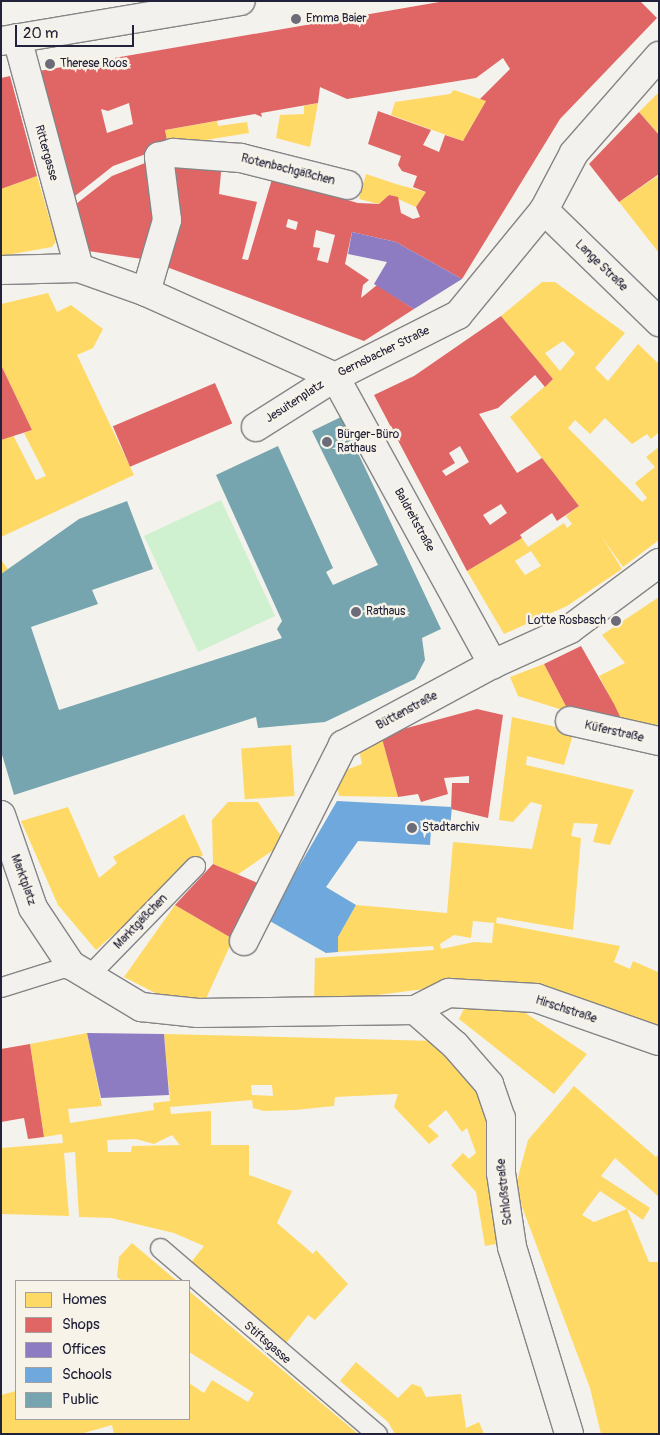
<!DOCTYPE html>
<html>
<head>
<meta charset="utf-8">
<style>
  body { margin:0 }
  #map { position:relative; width:660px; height:1435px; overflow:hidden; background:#f4f2ec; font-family:Pangolin,sans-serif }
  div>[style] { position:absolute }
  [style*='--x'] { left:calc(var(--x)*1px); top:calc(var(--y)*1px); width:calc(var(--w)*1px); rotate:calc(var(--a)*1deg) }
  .green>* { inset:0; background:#cff1cf; transform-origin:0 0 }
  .homes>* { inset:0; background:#ffd966; transform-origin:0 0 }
  .shops>* { inset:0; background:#e06666; transform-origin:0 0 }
  .offices>* { inset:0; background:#8e7cc3 }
  .schools>* { inset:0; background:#6fa8dc }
  .public>* { inset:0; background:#76a5af }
  .roads { filter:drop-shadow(1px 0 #858486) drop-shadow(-1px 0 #858486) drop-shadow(0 1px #858486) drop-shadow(0 -1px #858486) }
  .lane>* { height:19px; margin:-9.5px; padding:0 9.5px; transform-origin:9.5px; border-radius:9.5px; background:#f2f1ed }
  .street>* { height:28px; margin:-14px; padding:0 14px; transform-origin:14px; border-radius:14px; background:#f2f1ed }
  .dots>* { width:14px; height:14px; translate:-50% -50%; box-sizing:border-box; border:2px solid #f7f3e8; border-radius:50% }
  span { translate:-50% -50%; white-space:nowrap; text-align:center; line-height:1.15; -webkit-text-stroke:5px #f7f3e8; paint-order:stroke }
  .poi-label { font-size:12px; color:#22223b }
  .left { translate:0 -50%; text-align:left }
  .right { translate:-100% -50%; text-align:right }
  .street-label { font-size:12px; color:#22223b }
  .frame { position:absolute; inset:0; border:2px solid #22223b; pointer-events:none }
  .legend { position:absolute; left:15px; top:1280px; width:175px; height:140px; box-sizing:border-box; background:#f7f3e8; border:1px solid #a29fa3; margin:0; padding:6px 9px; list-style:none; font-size:15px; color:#22223b }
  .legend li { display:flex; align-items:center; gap:10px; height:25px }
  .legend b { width:25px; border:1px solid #a29fa3 }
  .scale { position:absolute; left:15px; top:25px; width:119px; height:22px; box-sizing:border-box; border:2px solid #22223b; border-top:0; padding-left:6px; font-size:15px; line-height:18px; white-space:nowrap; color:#22223b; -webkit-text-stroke:4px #f7f3e8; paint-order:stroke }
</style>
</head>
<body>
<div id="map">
  <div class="green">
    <i style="left:221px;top:500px;width:128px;height:85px;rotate:65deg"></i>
  </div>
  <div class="homes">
    <i style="clip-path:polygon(454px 90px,486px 101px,463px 141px,391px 115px,395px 102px,450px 94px)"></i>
    <i style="clip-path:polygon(659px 92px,659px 135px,639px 112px)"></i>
    <i style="clip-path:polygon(318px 103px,310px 147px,276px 138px,280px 115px,304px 114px,304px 106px)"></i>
    <i style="clip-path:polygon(217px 121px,218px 126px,247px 122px,249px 133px,168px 146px,165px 130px)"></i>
    <i style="clip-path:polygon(366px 174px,399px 185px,426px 192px,416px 207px,389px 195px,379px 204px,359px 199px)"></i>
    <i style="clip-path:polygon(659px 175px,659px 253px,619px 202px)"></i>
    <i style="clip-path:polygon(37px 176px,56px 241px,52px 247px,1px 256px,1px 189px)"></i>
    <i style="clip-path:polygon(evenodd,542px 282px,555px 282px,625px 333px,595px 368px,608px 381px,638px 344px,659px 364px,659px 432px,651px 439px,647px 434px,632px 444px,605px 418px,590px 434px,575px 420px,568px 428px,642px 502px,647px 498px,635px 483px,655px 467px,646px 457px,659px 447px,659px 540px,623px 567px,602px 537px,622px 569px,567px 606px,504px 634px,467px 571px,522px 538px,528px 547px,564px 523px,567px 528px,572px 524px,566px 516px,579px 506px,510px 417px,553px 379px,501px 316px,542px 282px,563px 341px,575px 353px,560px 371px,545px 353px,563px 341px,542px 282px,531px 551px,541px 566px,525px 575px,515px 561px,531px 551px)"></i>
    <i style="clip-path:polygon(48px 293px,57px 312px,71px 305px,103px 329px,93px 348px,77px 355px,134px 475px,1px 537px,1px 440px,13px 435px,36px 480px,46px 476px,24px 433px,32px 430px,1px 365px,1px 304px)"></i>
    <i style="clip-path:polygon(1px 560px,8px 569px,1px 574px)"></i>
    <i style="clip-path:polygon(659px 597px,659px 731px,626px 729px,599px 676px,625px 663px,602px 635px)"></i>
    <i style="clip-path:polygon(544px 664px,569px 712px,518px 696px,510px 677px)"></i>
    <i style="clip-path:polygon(evenodd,512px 717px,574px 731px,564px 765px,527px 756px,526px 765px,634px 790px,610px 845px,593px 842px,598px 824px,574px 823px,571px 836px,581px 838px,573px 930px,497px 917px,496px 923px,620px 946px,614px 962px,630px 969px,633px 961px,658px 972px,659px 1031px,440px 987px,314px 1003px,315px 958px,434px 950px,433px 946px,338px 952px,338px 937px,356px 905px,447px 913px,453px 842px,532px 849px,542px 805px,531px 802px,513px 822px,499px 820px,512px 717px,473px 921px,494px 923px,492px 943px,474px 942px,441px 949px,440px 944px,454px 935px,471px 938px,473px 921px)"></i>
    <i style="clip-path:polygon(381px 735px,398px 797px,339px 796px,335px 774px,362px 764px,357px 741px)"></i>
    <i style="left:291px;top:745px;width:51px;height:50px;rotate:86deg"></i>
    <i style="clip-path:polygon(228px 802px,258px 802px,285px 842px,237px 875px,213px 864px,212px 820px)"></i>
    <i style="clip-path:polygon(68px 807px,99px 878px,117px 863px,113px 857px,184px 814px,203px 855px,96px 950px,58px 905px,21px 821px)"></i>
    <i style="clip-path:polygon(175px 905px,233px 939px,204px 1003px,161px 996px,124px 977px)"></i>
    <i style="clip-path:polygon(468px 1000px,521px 1010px,587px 1054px,554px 1094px,459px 1019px)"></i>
    <i style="clip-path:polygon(evenodd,87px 1033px,102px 1106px,68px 1109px,70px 1123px,154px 1110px,153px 1103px,170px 1101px,164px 1034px,436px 1041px,492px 1108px,506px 1242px,485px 1246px,476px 1192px,451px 1165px,463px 1153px,469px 1159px,476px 1153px,467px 1128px,462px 1132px,446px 1110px,428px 1126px,439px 1136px,429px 1144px,394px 1107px,398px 1094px,335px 1097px,334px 1106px,295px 1110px,264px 1111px,253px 1108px,252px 1100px,170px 1107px,171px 1114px,211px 1111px,211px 1145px,249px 1145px,249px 1175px,292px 1191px,277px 1223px,313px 1254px,316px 1250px,348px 1284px,315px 1320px,308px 1315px,284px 1346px,188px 1266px,204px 1246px,174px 1233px,111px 1218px,79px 1217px,75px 1152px,64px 1153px,69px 1216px,1px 1214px,1px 1148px,63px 1143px,62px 1134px,44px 1137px,30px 1044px,87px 1033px,251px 1085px,272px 1085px,273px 1096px,252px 1095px,251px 1085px,87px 1033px,172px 1135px,180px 1145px,132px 1146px,131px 1152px,108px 1152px,107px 1140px,136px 1139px,154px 1144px,172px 1135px)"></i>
    <i style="clip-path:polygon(evenodd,574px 1086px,656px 1157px,659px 1153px,659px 1197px,615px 1158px,601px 1176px,650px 1208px,643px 1220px,627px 1209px,649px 1262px,659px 1262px,659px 1434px,601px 1434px,590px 1388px,515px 1188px,528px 1140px,574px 1086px,600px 1191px,627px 1209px,594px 1222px,582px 1215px,600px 1191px)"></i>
    <i style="clip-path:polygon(132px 1243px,177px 1281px,122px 1281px,117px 1277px,119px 1257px)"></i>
    <i style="clip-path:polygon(189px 1291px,358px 1434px,114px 1434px,112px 1425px,80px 1434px,1px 1434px,1px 1395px,16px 1391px,16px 1419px,189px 1419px,189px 1383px,204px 1393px,212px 1380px,248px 1402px,254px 1393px,189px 1352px)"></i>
    <i style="clip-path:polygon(356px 1362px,398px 1398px,412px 1384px,421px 1387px,426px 1397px,461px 1394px,466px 1428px,479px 1422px,484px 1434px,395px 1434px,388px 1422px,340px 1381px)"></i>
  </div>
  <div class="shops">
    <i style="clip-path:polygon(evenodd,445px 1px,640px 1px,657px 18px,560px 119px,462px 279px,396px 242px,352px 232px,345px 264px,369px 280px,363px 285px,361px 298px,377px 285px,414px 309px,364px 341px,164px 266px,175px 206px,174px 159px,222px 162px,219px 194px,257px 202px,242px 259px,248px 260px,272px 179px,358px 203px,379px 204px,389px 195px,398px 197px,401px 213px,413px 219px,420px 217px,416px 207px,426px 192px,413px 187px,417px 176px,402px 171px,398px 165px,401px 156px,368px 144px,378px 111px,431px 130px,423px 145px,439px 152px,445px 135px,463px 141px,486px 101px,480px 99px,510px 69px,503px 58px,476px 78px,347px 99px,320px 87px,318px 103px,261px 113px,262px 117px,255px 114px,165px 130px,168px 146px,113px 166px,75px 196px,39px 71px,445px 1px,129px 103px,133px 124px,107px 133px,101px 109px,108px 111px,129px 103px,445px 1px,288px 219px,298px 222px,296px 230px,286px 227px,288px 219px,445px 1px,316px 230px,335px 235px,328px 263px,317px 260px,320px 248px,313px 247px,316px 230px)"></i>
    <i style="clip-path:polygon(10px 76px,37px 176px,1px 189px,1px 78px)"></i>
    <i style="clip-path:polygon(639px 112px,659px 135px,659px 174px,619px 202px,589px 164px)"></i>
    <i style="clip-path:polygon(145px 163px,162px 221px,149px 260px,88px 251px,76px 204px,112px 176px)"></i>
    <i style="clip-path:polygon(evenodd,501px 316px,553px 379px,545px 387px,535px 375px,498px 408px,479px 414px,517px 473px,542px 458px,579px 506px,557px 521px,552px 513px,520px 535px,522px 538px,467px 571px,374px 395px,414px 376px,501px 316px,460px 446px,469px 462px,446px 476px,442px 471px,455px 463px,449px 453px,460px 446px,501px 316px,501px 504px,507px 513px,490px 525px,483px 515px,501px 504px)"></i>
    <i style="clip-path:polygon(1px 365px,32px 430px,1px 440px)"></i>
    <i style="left:215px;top:383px;width:44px;height:111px;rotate:67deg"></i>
    <i style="clip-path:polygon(581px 646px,614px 704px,626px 729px,569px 712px,544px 664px)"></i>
    <i style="clip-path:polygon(477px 709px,503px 715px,488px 818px,451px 809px,452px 783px,469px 783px,469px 776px,444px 778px,448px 794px,421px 802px,418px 794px,398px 797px,381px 735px)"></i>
    <i style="clip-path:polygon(213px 864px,260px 884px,233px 939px,175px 905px)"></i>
    <i style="clip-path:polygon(30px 1044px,44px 1137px,28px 1139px,24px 1118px,1px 1122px,1px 1049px)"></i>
  </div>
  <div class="offices">
    <i style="clip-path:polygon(352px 232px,396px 242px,462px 279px,414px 309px,374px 284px,387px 262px,348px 254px)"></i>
    <i style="clip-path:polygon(87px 1033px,164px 1034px,169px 1095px,101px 1098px)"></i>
  </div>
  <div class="schools">
    <i style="clip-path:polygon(337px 801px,452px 807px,450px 827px,431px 829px,430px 845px,358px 841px,326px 887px,356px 905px,338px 937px,338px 952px,326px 953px,268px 920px)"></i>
  </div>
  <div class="public">
    <i style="clip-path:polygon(341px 417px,441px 629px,422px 638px,425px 660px,415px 679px,325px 722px,258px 728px,256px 717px,14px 795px,1px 751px,1px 574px,79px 519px,127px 501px,153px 569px,92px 590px,98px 604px,31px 627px,59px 710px,282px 638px,277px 629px,282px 621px,216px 475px,278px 446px,333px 568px,326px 572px,333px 585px,378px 565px,312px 431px)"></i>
  </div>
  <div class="roads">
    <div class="lane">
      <i style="--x:87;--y:977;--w:155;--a:-45.8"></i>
      <i style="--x:1;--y:987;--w:73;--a:-17.4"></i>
      <i style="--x:160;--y:1248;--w:286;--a:40.6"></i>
    </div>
    <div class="street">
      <i style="--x:17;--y:38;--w:238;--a:74.9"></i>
      <i style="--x:1;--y:41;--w:243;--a:-9.5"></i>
      <i style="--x:544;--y:210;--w:161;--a:44.2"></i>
      <i style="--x:1;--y:270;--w:78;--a:-1.5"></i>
      <i style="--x:79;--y:268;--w:71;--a:19.7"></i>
      <i style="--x:146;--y:292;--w:207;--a:24.2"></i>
      <i style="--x:335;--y:377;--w:138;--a:-26.8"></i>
      <i style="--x:458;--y:315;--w:136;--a:-50.7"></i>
      <i style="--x:544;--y:210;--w:64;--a:-62.2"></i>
      <i style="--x:574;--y:153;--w:129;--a:-48.8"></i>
      <i style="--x:146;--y:292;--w:75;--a:-73.7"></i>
      <i style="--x:167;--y:220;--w:64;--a:-97.2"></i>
      <i style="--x:159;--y:157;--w:15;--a:-16"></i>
      <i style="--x:173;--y:153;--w:68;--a:4.2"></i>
      <i style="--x:241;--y:158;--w:110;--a:14.2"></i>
      <i style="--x:256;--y:427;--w:93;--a:-32.3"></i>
      <i style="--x:335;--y:377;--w:328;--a:61.2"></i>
      <i style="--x:570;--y:721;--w:91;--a:12.7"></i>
      <i style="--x:1;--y:815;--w:98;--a:71"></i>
      <i style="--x:33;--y:908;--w:69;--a:56.3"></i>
      <i style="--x:71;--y:965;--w:82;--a:31"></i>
      <i style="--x:141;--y:1007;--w:57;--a:6"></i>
      <i style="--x:198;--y:1013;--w:217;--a:-0.8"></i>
      <i style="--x:415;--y:1010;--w:53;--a:41.2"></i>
      <i style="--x:455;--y:1045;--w:52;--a:48.9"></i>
      <i style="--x:489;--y:1084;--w:36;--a:71"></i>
      <i style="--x:501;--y:1118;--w:55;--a:90"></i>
      <i style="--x:501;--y:1173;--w:75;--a:81.5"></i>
      <i style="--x:512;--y:1247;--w:195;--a:73"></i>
      <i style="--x:244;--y:941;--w:220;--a:-63.2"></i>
      <i style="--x:343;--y:745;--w:170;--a:-28.4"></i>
      <i style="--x:493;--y:664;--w:85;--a:-24.4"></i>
      <i style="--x:570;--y:629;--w:111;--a:-36.6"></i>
      <i style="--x:415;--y:1010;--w:38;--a:-27"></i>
      <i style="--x:449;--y:993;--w:87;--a:3.3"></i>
      <i style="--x:536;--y:998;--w:130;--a:19.3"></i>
    </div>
  </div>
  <div class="dots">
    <i style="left:296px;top:19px;background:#6c6b79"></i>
    <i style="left:50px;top:64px;background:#6c6b79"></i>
    <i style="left:327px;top:442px;background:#6c6b79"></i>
    <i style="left:356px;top:612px;background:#6c6b79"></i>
    <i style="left:616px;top:621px;background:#6c6b79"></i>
    <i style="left:412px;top:828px;background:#6c6b79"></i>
  </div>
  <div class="poi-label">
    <span class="left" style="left:306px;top:19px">Emma Baier</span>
    <span class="left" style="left:60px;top:64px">Therese Roos</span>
    <span class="left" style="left:337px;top:442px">Bürger-Büro<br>Rathaus</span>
    <span class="left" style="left:366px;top:612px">Rathaus</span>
    <span class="right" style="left:606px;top:621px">Lotte Rosbasch</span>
    <span class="left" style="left:422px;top:828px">Stadtarchiv</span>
  </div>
  <div class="street-label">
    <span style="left:46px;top:153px;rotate:74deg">Rittergasse</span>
    <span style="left:288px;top:170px;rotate:14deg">Rotenbachgäßchen</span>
    <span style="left:601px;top:266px;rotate:44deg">Lange Straße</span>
    <span style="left:384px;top:352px;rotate:-26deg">Gernsbacher Straße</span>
    <span style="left:295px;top:402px;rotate:-33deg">Jesuitenplatz</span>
    <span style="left:414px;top:520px;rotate:61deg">Baldreitstraße</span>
    <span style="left:407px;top:711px;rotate:-28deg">Büttenstraße</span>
    <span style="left:614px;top:732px;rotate:13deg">Küferstraße</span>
    <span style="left:23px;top:880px;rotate:70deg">Marktplatz</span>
    <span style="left:141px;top:922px;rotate:-46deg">Marktgäßchen</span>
    <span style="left:566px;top:1010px;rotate:18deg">Hirschstraße</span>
    <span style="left:505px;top:1192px;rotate:-96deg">Schloßstraße</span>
    <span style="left:267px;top:1343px;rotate:41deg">Stiftsgasse</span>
  </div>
  <div class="frame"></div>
  <ul class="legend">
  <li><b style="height:14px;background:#ffd966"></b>Homes</li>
  <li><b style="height:14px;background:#e06666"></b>Shops</li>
  <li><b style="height:14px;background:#8e7cc3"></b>Offices</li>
  <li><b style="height:14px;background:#6fa8dc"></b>Schools</li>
  <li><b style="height:14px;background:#76a5af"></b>Public</li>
  </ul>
  <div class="scale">20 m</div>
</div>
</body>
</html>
